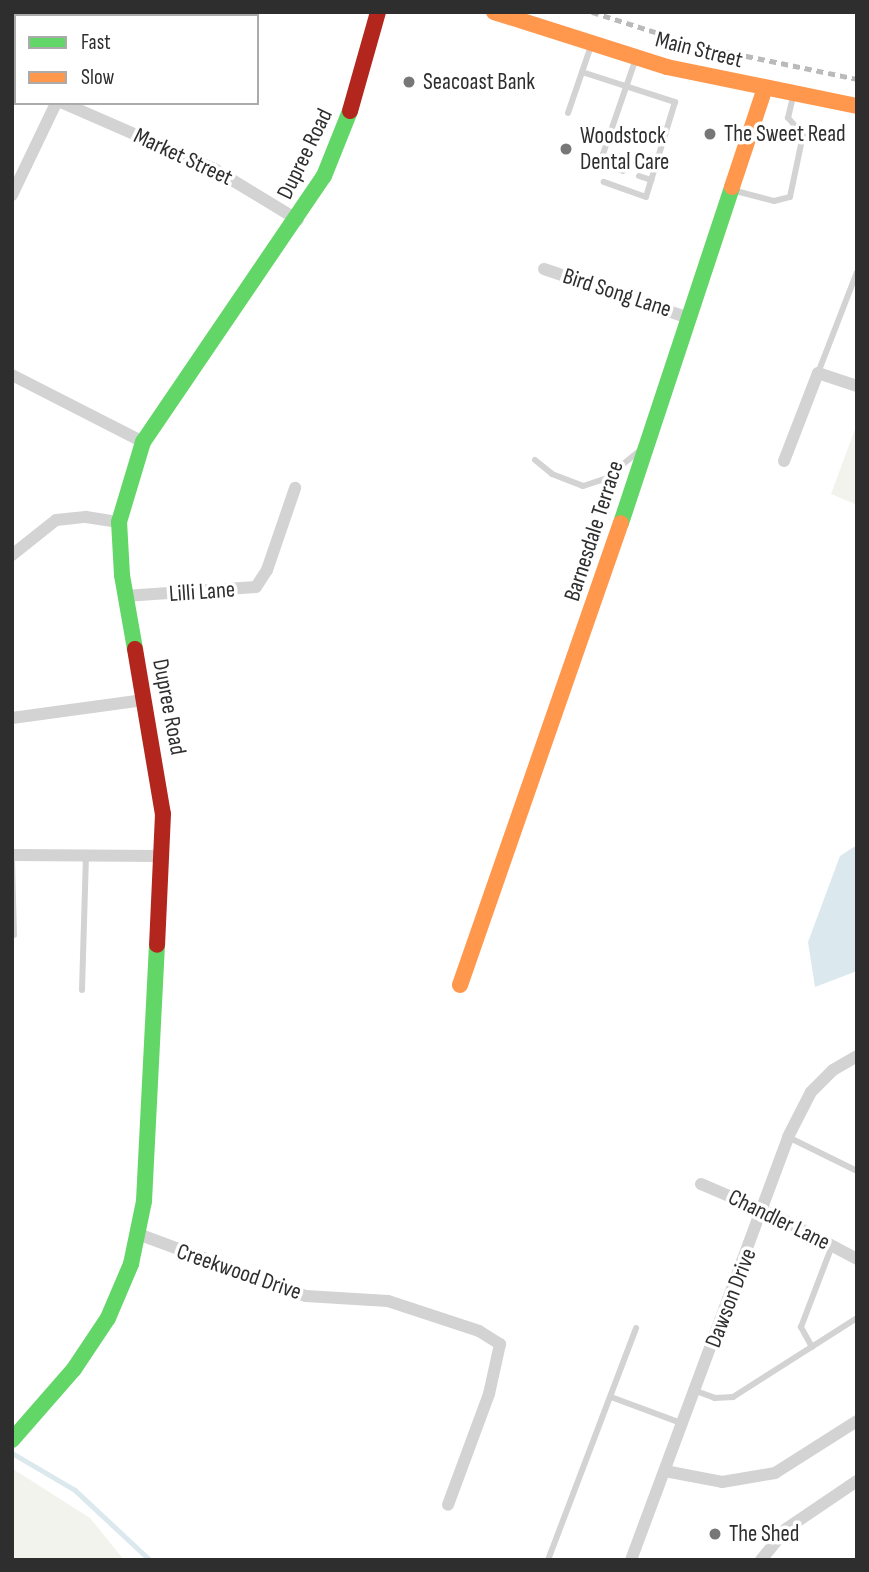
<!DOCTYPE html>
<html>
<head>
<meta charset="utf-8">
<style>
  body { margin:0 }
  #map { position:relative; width:869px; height:1572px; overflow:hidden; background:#fff; font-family:"Sofia Sans Condensed",sans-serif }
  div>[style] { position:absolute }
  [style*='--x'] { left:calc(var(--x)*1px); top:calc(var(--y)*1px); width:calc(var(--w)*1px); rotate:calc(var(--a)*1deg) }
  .green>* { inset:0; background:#f1f3ec }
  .water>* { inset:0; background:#dbe9ee }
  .stream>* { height:4.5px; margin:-2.25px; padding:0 2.25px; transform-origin:2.25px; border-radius:2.25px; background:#dbe9ee }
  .lane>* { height:6px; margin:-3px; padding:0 3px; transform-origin:3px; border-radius:3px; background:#d3d3d3 }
  .street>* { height:12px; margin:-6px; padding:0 6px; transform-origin:6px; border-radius:6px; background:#d3d3d3 }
  .fast>* { height:16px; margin:-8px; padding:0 8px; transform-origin:8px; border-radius:8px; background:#63d668 }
  .slow>* { height:16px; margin:-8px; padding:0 8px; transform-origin:8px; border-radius:8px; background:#ff974d }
  .jam>* { height:16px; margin:-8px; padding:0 8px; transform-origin:8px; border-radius:8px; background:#b3261e }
  .rail>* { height:4.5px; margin-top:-2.25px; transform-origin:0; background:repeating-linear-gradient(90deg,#bababa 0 7px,transparent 0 12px) }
  .dots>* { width:19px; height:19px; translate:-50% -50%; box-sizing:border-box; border:4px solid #fff; border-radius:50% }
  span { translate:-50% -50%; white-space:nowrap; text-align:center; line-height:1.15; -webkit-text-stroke:7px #fff; paint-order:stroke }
  .street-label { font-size:23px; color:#2e2e2e }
  .poi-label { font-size:23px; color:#2e2e2e }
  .left { translate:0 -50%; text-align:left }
  .frame { position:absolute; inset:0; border:14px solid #2e2e2e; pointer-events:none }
  .legend { position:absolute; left:14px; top:14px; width:245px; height:91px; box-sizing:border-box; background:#fff; border:2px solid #ababab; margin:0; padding:9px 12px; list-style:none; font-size:21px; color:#2e2e2e }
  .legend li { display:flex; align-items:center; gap:14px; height:35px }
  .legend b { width:35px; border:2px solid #ababab }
</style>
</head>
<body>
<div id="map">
  <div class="green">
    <i style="clip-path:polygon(857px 424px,857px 500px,855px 504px,831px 494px)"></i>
    <i style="clip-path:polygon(13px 1469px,90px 1518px,124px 1560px,12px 1560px)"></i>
  </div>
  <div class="water">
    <i style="clip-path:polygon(857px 845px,857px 971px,815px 987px,808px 942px,840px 856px)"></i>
  </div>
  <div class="stream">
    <i style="--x:12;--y:1453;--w:73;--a:30.4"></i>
    <i style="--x:75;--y:1490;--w:103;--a:43"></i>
  </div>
  <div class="lane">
    <i style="--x:115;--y:12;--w:6;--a:39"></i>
    <i style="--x:144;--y:16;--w:6;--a:-45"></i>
    <i style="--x:582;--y:72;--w:98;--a:17.9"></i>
    <i style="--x:675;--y:102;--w:99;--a:107"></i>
    <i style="--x:646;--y:197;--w:45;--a:-160.3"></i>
    <i style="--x:568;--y:113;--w:71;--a:-71.1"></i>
    <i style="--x:623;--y:171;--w:16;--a:-158"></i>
    <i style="--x:608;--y:165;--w:12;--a:-114"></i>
    <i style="--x:603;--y:154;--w:102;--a:-71"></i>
    <i style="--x:639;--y:176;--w:13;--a:18"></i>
    <i style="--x:732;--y:190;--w:43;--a:14.7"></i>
    <i style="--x:774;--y:201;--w:16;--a:-14"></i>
    <i style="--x:790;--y:197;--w:63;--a:-78.2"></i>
    <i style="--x:803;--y:135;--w:23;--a:-131"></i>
    <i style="--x:788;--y:118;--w:23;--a:-77"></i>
    <i style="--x:818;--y:373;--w:108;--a:-68.9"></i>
    <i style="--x:535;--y:460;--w:22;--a:39"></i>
    <i style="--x:552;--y:474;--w:33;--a:21"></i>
    <i style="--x:583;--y:486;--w:23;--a:-18"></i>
    <i style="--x:605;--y:479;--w:43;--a:-39.3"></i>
    <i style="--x:12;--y:860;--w:75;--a:88.5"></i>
    <i style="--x:82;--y:990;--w:135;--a:-88.3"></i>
    <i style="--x:788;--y:1137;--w:77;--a:26.2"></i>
    <i style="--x:812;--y:1347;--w:23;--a:-119"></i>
    <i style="--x:801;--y:1327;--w:87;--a:-69.1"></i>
    <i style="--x:696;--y:1391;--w:20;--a:20"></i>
    <i style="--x:715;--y:1398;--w:18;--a:-3"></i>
    <i style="--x:733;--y:1397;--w:147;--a:-32.5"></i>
    <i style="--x:611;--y:1397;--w:75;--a:20.4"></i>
    <i style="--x:548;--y:1560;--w:248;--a:-69.2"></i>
  </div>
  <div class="street">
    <i style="--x:12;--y:81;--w:4;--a:27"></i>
    <i style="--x:63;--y:103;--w:165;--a:23.6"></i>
    <i style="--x:214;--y:169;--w:98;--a:31.3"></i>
    <i style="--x:12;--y:195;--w:102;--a:-64.4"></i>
    <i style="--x:544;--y:269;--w:153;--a:18.7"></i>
    <i style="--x:12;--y:375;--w:147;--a:27.1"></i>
    <i style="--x:784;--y:461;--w:94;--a:-68.9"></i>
    <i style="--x:818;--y:373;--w:41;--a:18.4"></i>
    <i style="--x:12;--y:555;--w:56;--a:-38.5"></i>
    <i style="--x:56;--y:520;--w:30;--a:-6"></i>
    <i style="--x:86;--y:517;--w:33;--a:9"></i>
    <i style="--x:125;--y:596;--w:131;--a:-3.9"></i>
    <i style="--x:256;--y:587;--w:20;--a:-57"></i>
    <i style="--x:267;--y:570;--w:87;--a:-71.1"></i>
    <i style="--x:12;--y:718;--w:133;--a:-7.8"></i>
    <i style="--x:12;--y:855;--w:149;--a:0.4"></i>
    <i style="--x:701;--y:1184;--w:84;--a:23.2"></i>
    <i style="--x:778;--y:1217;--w:89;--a:28"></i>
    <i style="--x:138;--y:1234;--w:179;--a:20.3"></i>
    <i style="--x:306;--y:1296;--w:82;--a:3.5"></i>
    <i style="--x:388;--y:1301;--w:96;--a:18.2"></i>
    <i style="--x:479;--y:1331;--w:25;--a:32"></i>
    <i style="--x:500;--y:1344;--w:51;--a:102.4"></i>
    <i style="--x:489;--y:1394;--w:118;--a:110.3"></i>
    <i style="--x:665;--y:1471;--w:58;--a:10.9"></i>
    <i style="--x:722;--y:1482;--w:54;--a:-9.6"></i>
    <i style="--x:775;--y:1473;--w:97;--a:-32.4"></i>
    <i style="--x:631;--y:1560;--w:451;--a:-69.6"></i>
    <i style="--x:788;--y:1137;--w:51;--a:-62.9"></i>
    <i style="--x:811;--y:1092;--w:31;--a:-45"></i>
    <i style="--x:833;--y:1070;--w:28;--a:-30"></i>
    <i style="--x:761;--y:1560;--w:40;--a:-51"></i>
    <i style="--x:786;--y:1529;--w:86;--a:-34.1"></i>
  </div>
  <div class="fast">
    <i style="--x:621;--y:523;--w:354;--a:-71.7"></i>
    <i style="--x:135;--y:649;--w:75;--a:-100"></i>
    <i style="--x:122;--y:575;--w:53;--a:-93.2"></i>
    <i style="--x:119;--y:522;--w:84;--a:-73.3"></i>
    <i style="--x:143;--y:442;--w:322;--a:-55.8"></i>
    <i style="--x:324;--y:176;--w:70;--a:-68.2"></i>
    <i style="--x:12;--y:1440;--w:94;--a:-48.9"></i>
    <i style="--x:74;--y:1369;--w:61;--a:-56.3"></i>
    <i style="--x:108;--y:1318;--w:59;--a:-66.9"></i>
    <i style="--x:131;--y:1264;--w:64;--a:-78.3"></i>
    <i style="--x:144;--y:1201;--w:256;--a:-87.1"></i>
  </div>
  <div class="slow">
    <i style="--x:494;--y:12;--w:182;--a:17.6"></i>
    <i style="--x:667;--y:67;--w:194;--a:11.6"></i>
    <i style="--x:732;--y:187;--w:104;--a:-71.6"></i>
    <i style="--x:460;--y:985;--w:489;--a:-70.8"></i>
  </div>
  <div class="jam">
    <i style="--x:350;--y:111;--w:103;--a:-74.2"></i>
    <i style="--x:135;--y:649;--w:167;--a:80.4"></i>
    <i style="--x:163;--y:814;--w:131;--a:92.6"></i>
  </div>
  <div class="rail">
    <i style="--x:592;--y:12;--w:112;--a:17.6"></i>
    <i style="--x:699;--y:46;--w:161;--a:11.8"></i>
  </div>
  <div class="dots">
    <i style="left:409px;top:82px;background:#777"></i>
    <i style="left:710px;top:134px;background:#777"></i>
    <i style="left:566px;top:149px;background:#777"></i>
    <i style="left:715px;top:1534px;background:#777"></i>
  </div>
  <div class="street-label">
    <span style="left:699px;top:50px;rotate:14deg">Main Street</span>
    <span style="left:305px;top:154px;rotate:-64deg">Dupree Road</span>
    <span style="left:183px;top:157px;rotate:25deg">Market Street</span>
    <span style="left:617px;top:293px;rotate:18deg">Bird Song Lane</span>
    <span style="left:594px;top:531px;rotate:-72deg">Barnesdale Terrace</span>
    <span style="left:202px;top:592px;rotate:-4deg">Lilli Lane</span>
    <span style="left:169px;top:707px;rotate:79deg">Dupree Road</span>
    <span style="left:779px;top:1220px;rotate:26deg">Chandler Lane</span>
    <span style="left:239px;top:1272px;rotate:19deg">Creekwood Drive</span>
    <span style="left:731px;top:1298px;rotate:-69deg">Dawson Drive</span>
  </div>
  <div class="poi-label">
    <span class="left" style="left:423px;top:82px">Seacoast Bank</span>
    <span class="left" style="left:724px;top:134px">The Sweet Read</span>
    <span class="left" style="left:580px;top:149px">Woodstock<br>Dental Care</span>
    <span class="left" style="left:729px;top:1534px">The Shed</span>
  </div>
  <div class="frame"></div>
  <ul class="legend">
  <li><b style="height:9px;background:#63d668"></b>Fast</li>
  <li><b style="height:9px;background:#ff974d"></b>Slow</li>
  </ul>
</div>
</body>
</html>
